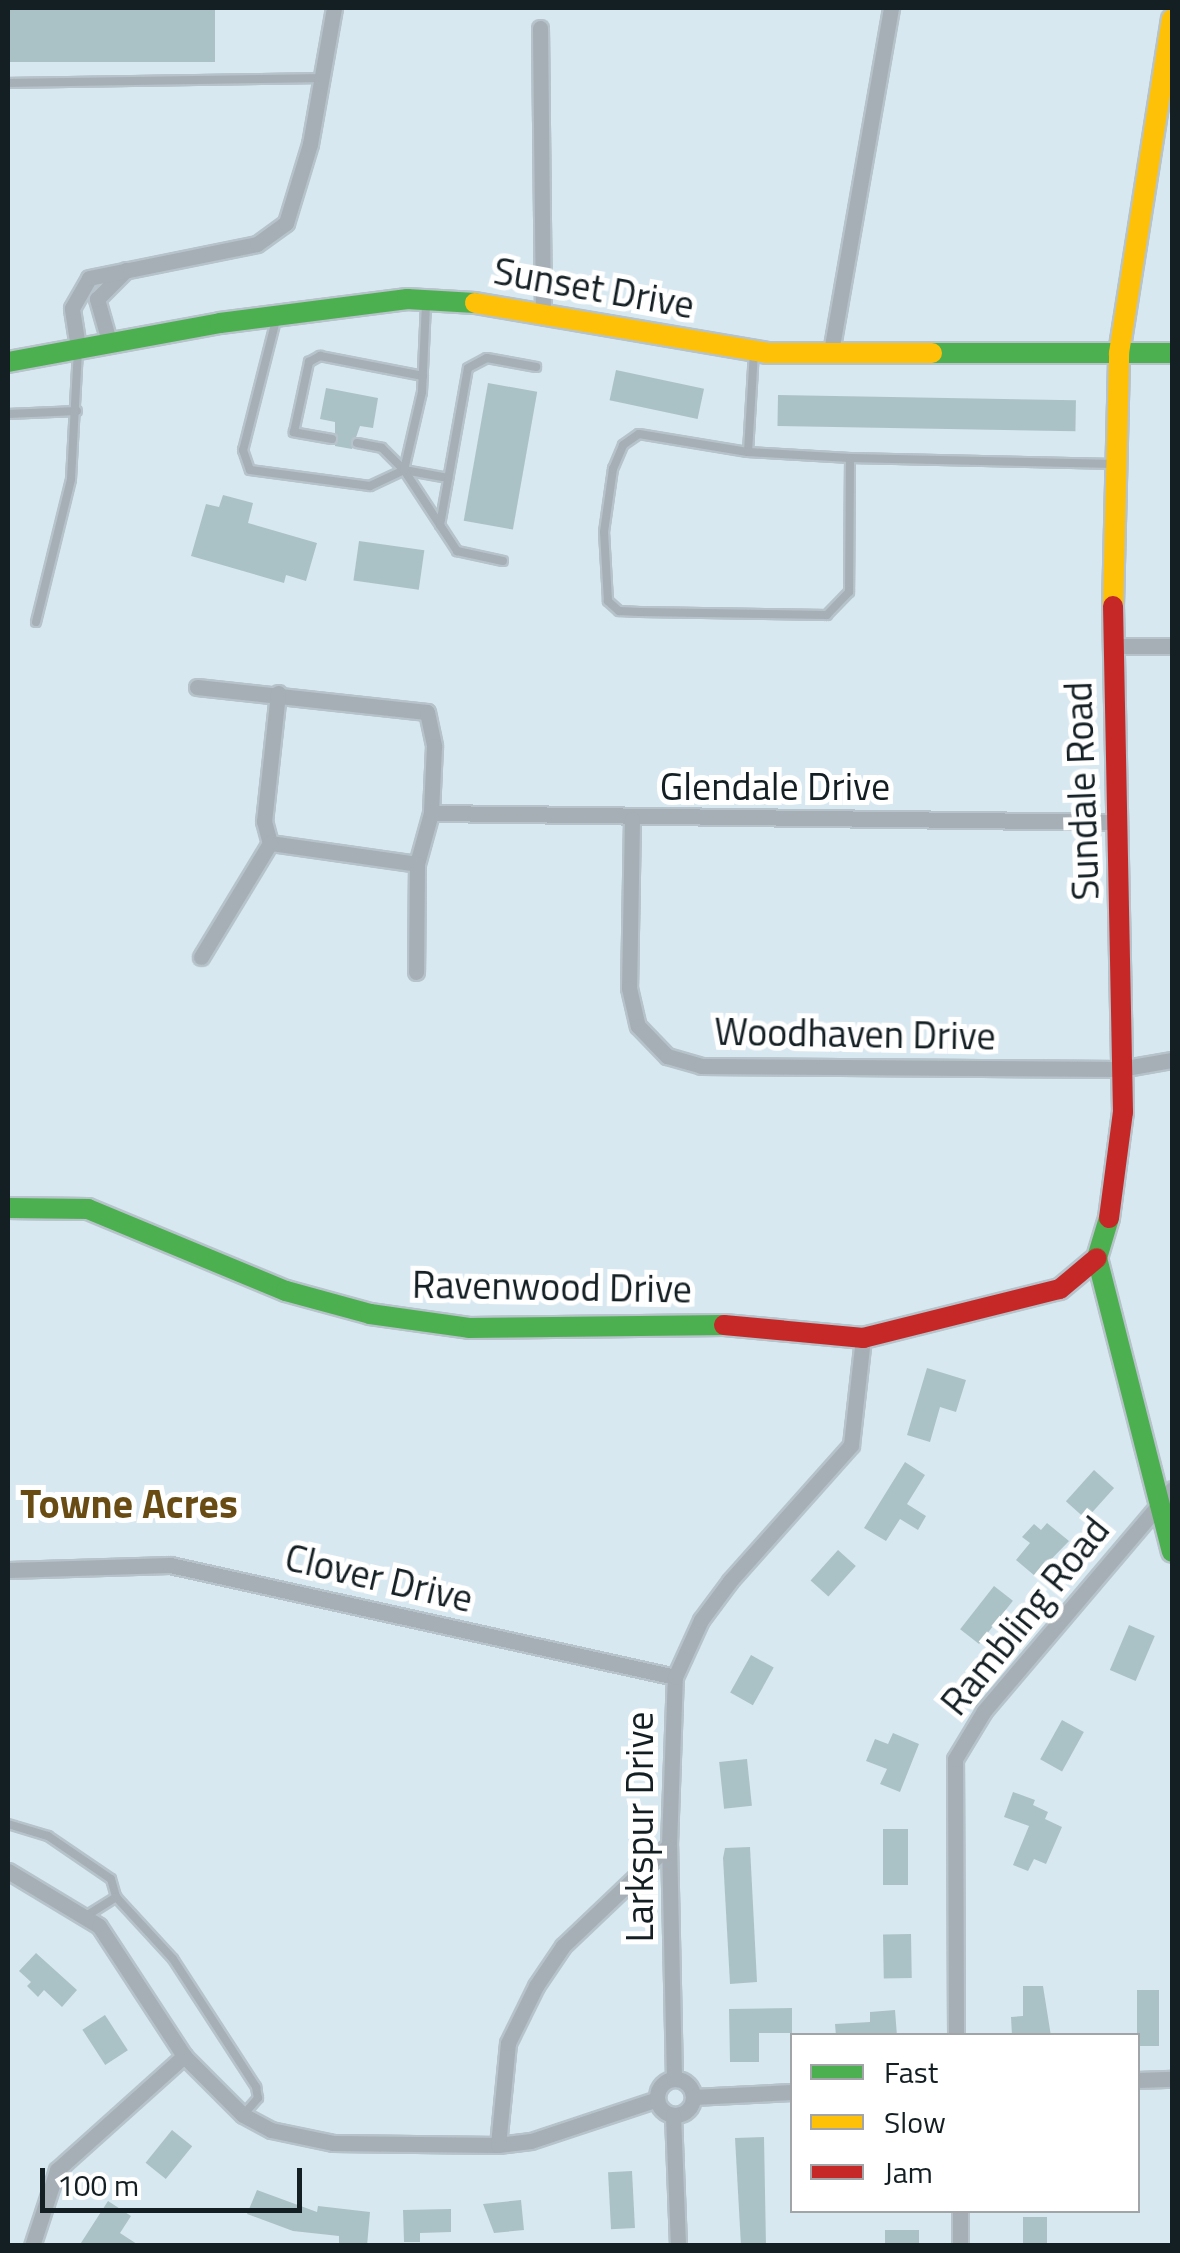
<!DOCTYPE html>
<html>
<head>
<meta charset="utf-8">
<style>
  body { margin:0 }
  #map { position:relative; width:1180px; height:2253px; overflow:hidden; background:#d8e8f0; font-family:"Titillium Web",sans-serif }
  div>[style] { position:absolute }
  [style*='--x'] { left:calc(var(--x)*1px); top:calc(var(--y)*1px); width:calc(var(--w)*1px); rotate:calc(var(--a)*1deg) }
  .building>* { inset:0; background:#aac2c6; transform-origin:0 0 }
  .roads { filter:drop-shadow(2px 0 #b6c3ca) drop-shadow(-2px 0 #b6c3ca) drop-shadow(0 2px #b6c3ca) drop-shadow(0 -2px #b6c3ca) }
  .lane>* { height:8px; margin:-4px; padding:0 4px; transform-origin:4px; border-radius:4px; background:#a6aeb6 }
  .street>* { height:15px; margin:-7.5px; padding:0 7.5px; transform-origin:7.5px; border-radius:7.5px; background:#a6aeb6 }
  .street>.ring { margin:-7.5px; padding:0; box-sizing:content-box; background:none; border:15px solid #a6aeb6; border-radius:50% }
  .fast>* { height:20px; margin:-10px; padding:0 10px; transform-origin:10px; border-radius:10px; background:#4caf50 }
  .slow>* { height:20px; margin:-10px; padding:0 10px; transform-origin:10px; border-radius:10px; background:#ffc107 }
  .jam>* { height:20px; margin:-10px; padding:0 10px; transform-origin:10px; border-radius:10px; background:#c62828 }
  span { translate:-50% -50%; white-space:nowrap; text-align:center; line-height:1.15; -webkit-text-stroke:10px #fff; paint-order:stroke }
  .street-label { font-size:38px; color:#141f24 }
  .neighbourhood-label { font-size:40px; color:#684c13; font-weight:700 }
  .frame { position:absolute; inset:0; border:10px solid #141f24; pointer-events:none }
  .legend { position:absolute; left:790px; top:2033px; width:350px; height:180px; box-sizing:border-box; background:#fff; border:2px solid #a1a5a7; margin:0; padding:12px 18px; list-style:none; font-size:30px; color:#141f24 }
  .legend li { display:flex; align-items:center; gap:20px; height:50px }
  .legend b { width:50px; border:2px solid #a1a5a7 }
  .scale { position:absolute; left:40px; top:2168px; width:262px; height:45px; box-sizing:border-box; border:5px solid #141f24; border-top:0; padding-left:12px; font-size:30px; line-height:35px; white-space:nowrap; color:#141f24; -webkit-text-stroke:8px #fff; paint-order:stroke }
</style>
</head>
<body>
<div id="map">
  <div class="building">
    <i style="left:8px;top:8px;width:207px;height:54px"></i>
    <i style="left:616px;top:370px;width:90px;height:31px;rotate:12deg"></i>
    <i style="left:488px;top:383px;width:50px;height:140px;rotate:10deg"></i>
    <i style="clip-path:polygon(326px 388px,378px 398px,373px 428px,360px 426px,352px 449px,335px 446px,335px 422px,320px 419px)"></i>
    <i style="left:778px;top:395px;width:298px;height:31px;rotate:1deg"></i>
    <i style="clip-path:polygon(223px 495px,253px 503px,248px 523px,317px 543px,306px 581px,286px 575px,284px 583px,191px 556px,206px 504px,219px 507px)"></i>
    <i style="left:359px;top:541px;width:66px;height:40px;rotate:8deg"></i>
    <i style="clip-path:polygon(927px 1368px,966px 1380px,956px 1412px,940px 1407px,930px 1442px,907px 1435px)"></i>
    <i style="clip-path:polygon(905px 1462px,925px 1475px,907px 1504px,926px 1516px,918px 1530px,900px 1519px,886px 1541px,864px 1528px)"></i>
    <i style="left:1094px;top:1470px;width:27px;height:42px;rotate:42deg"></i>
    <i style="clip-path:polygon(1047px 1523px,1069px 1541px,1035px 1576px,1016px 1560px,1030px 1543px,1022px 1537px,1034px 1524px,1041px 1530px)"></i>
    <i style="left:838px;top:1550px;width:24px;height:41px;rotate:42deg"></i>
    <i style="left:994px;top:1586px;width:24px;height:55px;rotate:38deg"></i>
    <i style="left:1129px;top:1625px;width:28px;height:49px;rotate:23deg"></i>
    <i style="left:751px;top:1655px;width:26px;height:43px;rotate:29deg"></i>
    <i style="left:1062px;top:1720px;width:25px;height:45px;rotate:29deg"></i>
    <i style="clip-path:polygon(893px 1733px,919px 1744px,900px 1792px,880px 1784px,887px 1769px,866px 1761px,875px 1739px,888px 1744px)"></i>
    <i style="left:747px;top:1759px;width:47px;height:28px;rotate:84deg"></i>
    <i style="clip-path:polygon(1013px 1792px,1035px 1800px,1033px 1805px,1048px 1812px,1045px 1819px,1062px 1827px,1046px 1864px,1034px 1859px,1028px 1871px,1013px 1865px,1029px 1826px,1004px 1817px)"></i>
    <i style="left:883px;top:1829px;width:25px;height:56px"></i>
    <i style="clip-path:polygon(750px 1847px,757px 1982px,730px 1984px,723px 1858px,725px 1848px)"></i>
    <i style="left:911px;top:1934px;width:44px;height:28px;rotate:89deg"></i>
    <i style="clip-path:polygon(36px 1953px,77px 1990px,62px 2007px,44px 1990px,38px 1997px,27px 1986px,31px 1982px,19px 1971px)"></i>
    <i style="clip-path:polygon(1023px 1986px,1043px 1986px,1051px 2036px,1012px 2036px,1011px 2017px,1023px 2016px)"></i>
    <i style="left:1137px;top:1990px;width:22px;height:56px"></i>
    <i style="clip-path:polygon(792px 2008px,792px 2033px,759px 2033px,759px 2062px,730px 2062px,729px 2009px)"></i>
    <i style="clip-path:polygon(895px 2010px,897px 2036px,836px 2036px,835px 2024px,870px 2022px,870px 2012px)"></i>
    <i style="left:105px;top:2015px;width:42px;height:27px;rotate:57deg"></i>
    <i style="left:172px;top:2130px;width:26px;height:42px;rotate:39deg"></i>
    <i style="clip-path:polygon(764px 2137px,766px 2246px,741px 2246px,735px 2138px)"></i>
    <i style="left:632px;top:2171px;width:57px;height:24px;rotate:87deg"></i>
    <i style="clip-path:polygon(257px 2190px,317px 2212px,318px 2206px,370px 2212px,367px 2246px,339px 2244px,339px 2236px,293px 2231px,247px 2214px)"></i>
    <i style="clip-path:polygon(521px 2200px,524px 2230px,494px 2233px,483px 2204px)"></i>
    <i style="clip-path:polygon(108px 2201px,131px 2216px,120px 2233px,140px 2246px,79px 2246px)"></i>
    <i style="clip-path:polygon(451px 2209px,451px 2232px,420px 2233px,420px 2242px,404px 2242px,403px 2210px)"></i>
    <i style="left:1023px;top:2217px;width:24px;height:29px"></i>
    <i style="left:885px;top:2230px;width:34px;height:16px"></i>
  </div>
  <div class="roads">
    <div class="lane">
      <i style="--x:8;--y:83;--w:313;--a:-0.9"></i>
      <i style="--x:276;--y:320;--w:134;--a:104.2"></i>
      <i style="--x:243;--y:450;--w:21;--a:71"></i>
      <i style="--x:250;--y:470;--w:121;--a:7.6"></i>
      <i style="--x:370;--y:486;--w:38;--a:-25"></i>
      <i style="--x:404;--y:470;--w:45;--a:10.3"></i>
      <i style="--x:8;--y:414;--w:69;--a:-2.5"></i>
      <i style="--x:332;--y:439;--w:39;--a:-170"></i>
      <i style="--x:294;--y:432;--w:72;--a:-77.9"></i>
      <i style="--x:309;--y:362;--w:13;--a:-29"></i>
      <i style="--x:320;--y:356;--w:105;--a:11"></i>
      <i style="--x:357;--y:443;--w:25;--a:11"></i>
      <i style="--x:382;--y:448;--w:31;--a:45"></i>
      <i style="--x:404;--y:470;--w:97;--a:56.8"></i>
      <i style="--x:457;--y:551;--w:47;--a:12.3"></i>
      <i style="--x:748;--y:452;--w:101;--a:-86.6"></i>
      <i style="--x:850;--y:458;--w:134;--a:90.4"></i>
      <i style="--x:849;--y:592;--w:32;--a:134"></i>
      <i style="--x:827;--y:615;--w:187;--a:-179.1"></i>
      <i style="--x:640;--y:612;--w:21;--a:-177"></i>
      <i style="--x:619;--y:611;--w:15;--a:-138"></i>
      <i style="--x:608;--y:601;--w:69;--a:-93.3"></i>
      <i style="--x:604;--y:532;--w:64;--a:-81.9"></i>
      <i style="--x:613;--y:469;--w:26;--a:-67"></i>
      <i style="--x:623;--y:445;--w:19;--a:-35"></i>
      <i style="--x:639;--y:434;--w:110;--a:9.4"></i>
      <i style="--x:748;--y:452;--w:102;--a:3.4"></i>
      <i style="--x:850;--y:458;--w:265;--a:1.3"></i>
      <i style="--x:404;--y:470;--w:80;--a:-77"></i>
      <i style="--x:422;--y:392;--w:88;--a:-87.4"></i>
      <i style="--x:440;--y:525;--w:159;--a:-79.9"></i>
      <i style="--x:468;--y:368;--w:21;--a:-28"></i>
      <i style="--x:487;--y:358;--w:50;--a:10.4"></i>
      <i style="--x:36;--y:622;--w:147;--a:-76.2"></i>
      <i style="--x:71;--y:479;--w:128;--a:-86.9"></i>
      <i style="--x:8;--y:1824;--w:42;--a:16.7"></i>
      <i style="--x:48;--y:1836;--w:76;--a:34.3"></i>
      <i style="--x:111;--y:1879;--w:19;--a:74"></i>
      <i style="--x:116;--y:1897;--w:84;--a:47.4"></i>
      <i style="--x:173;--y:1959;--w:153;--a:57"></i>
      <i style="--x:256;--y:2087;--w:11;--a:80"></i>
      <i style="--x:258;--y:2098;--w:23;--a:131"></i>
      <i style="--x:86;--y:1916;--w:36;--a:-32"></i>
    </div>
    <div class="street">
      <i style="--x:540;--y:28;--w:285;--a:89.4"></i>
      <i style="--x:109;--y:341;--w:44;--a:-105.9"></i>
      <i style="--x:97;--y:299;--w:41;--a:-45"></i>
      <i style="--x:78;--y:347;--w:39;--a:-99"></i>
      <i style="--x:72;--y:308;--w:34;--a:-60"></i>
      <i style="--x:89;--y:278;--w:171;--a:-11.4"></i>
      <i style="--x:257;--y:244;--w:36;--a:-36"></i>
      <i style="--x:286;--y:223;--w:83;--a:-73.1"></i>
      <i style="--x:310;--y:144;--w:138;--a:-80"></i>
      <i style="--x:831;--y:352;--w:349;--a:-80.1"></i>
      <i style="--x:1112;--y:646;--w:60;--a:0"></i>
      <i style="--x:197;--y:687;--w:231;--a:6.2"></i>
      <i style="--x:427;--y:712;--w:35;--a:78"></i>
      <i style="--x:434;--y:746;--w:67;--a:92.6"></i>
      <i style="--x:431;--y:813;--w:53;--a:105.4"></i>
      <i style="--x:417;--y:864;--w:108;--a:90.5"></i>
      <i style="--x:278;--y:693;--w:129;--a:96.2"></i>
      <i style="--x:264;--y:821;--w:23;--a:75"></i>
      <i style="--x:270;--y:843;--w:148;--a:8.1"></i>
      <i style="--x:431;--y:813;--w:687;--a:0.75"></i>
      <i style="--x:632;--y:819;--w:169;--a:91"></i>
      <i style="--x:629;--y:988;--w:39;--a:77"></i>
      <i style="--x:638;--y:1026;--w:42;--a:46"></i>
      <i style="--x:667;--y:1056;--w:35;--a:16"></i>
      <i style="--x:701;--y:1066;--w:419;--a:0.4"></i>
      <i style="--x:1120;--y:1069;--w:53;--a:-9.8"></i>
      <i style="--x:201;--y:957;--w:133;--a:-58.8"></i>
      <i style="--x:8;--y:1570;--w:162;--a:-1.8"></i>
      <i style="--x:170;--y:1565;--w:517;--a:12.5"></i>
      <i style="--x:8;--y:1871;--w:106;--a:31.1"></i>
      <i style="--x:99;--y:1926;--w:155;--a:56.8"></i>
      <i style="--x:184;--y:2056;--w:83;--a:45"></i>
      <i style="--x:243;--y:2115;--w:32;--a:28"></i>
      <i style="--x:271;--y:2130;--w:63;--a:11.8"></i>
      <i style="--x:333;--y:2143;--w:165;--a:0.7"></i>
      <i style="--x:498;--y:2145;--w:33;--a:-7"></i>
      <i style="--x:531;--y:2141;--w:133;--a:-18.4"></i>
      <i style="--x:956;--y:2036;--w:277;--a:-90.2"></i>
      <i style="--x:955;--y:1759;--w:56;--a:-58.9"></i>
      <i style="--x:984;--y:1711;--w:291;--a:-49.7"></i>
      <i class="ring" style="left:657px;top:2079px;width:21px;height:21px"></i>
      <i style="--x:674;--y:2079;--w:234;--a:-91.2"></i>
      <i style="--x:669;--y:1845;--w:168;--a:-88"></i>
      <i style="--x:675;--y:1677;--w:63;--a:-65.5"></i>
      <i style="--x:701;--y:1620;--w:49;--a:-53.4"></i>
      <i style="--x:730;--y:1581;--w:182;--a:-48.3"></i>
      <i style="--x:851;--y:1445;--w:108;--a:-83.6"></i>
      <i style="--x:1138;--y:2080;--w:34;--a:-2"></i>
      <i style="--x:693;--y:2097;--w:99;--a:-2.9"></i>
      <i style="--x:673;--y:2115;--w:131;--a:87.8"></i>
      <i style="--x:498;--y:2145;--w:102;--a:-84.4"></i>
      <i style="--x:508;--y:2043;--w:64;--a:-63.8"></i>
      <i style="--x:536;--y:1986;--w:48;--a:-56"></i>
      <i style="--x:563;--y:1946;--w:146;--a:-43.6"></i>
      <i style="--x:960;--y:2210;--w:36;--a:90"></i>
      <i style="--x:32;--y:2246;--w:80;--a:-71.8"></i>
      <i style="--x:57;--y:2170;--w:171;--a:-41.9"></i>
    </div>
    <div class="fast">
      <i style="--x:932;--y:353;--w:240;--a:0"></i>
      <i style="--x:8;--y:362;--w:216;--a:-10.4"></i>
      <i style="--x:220;--y:323;--w:189;--a:-7.3"></i>
      <i style="--x:407;--y:299;--w:68;--a:3.4"></i>
      <i style="--x:8;--y:1208;--w:80;--a:0.7"></i>
      <i style="--x:88;--y:1209;--w:214;--a:22.5"></i>
      <i style="--x:286;--y:1291;--w:87;--a:15.3"></i>
      <i style="--x:370;--y:1314;--w:100;--a:8"></i>
      <i style="--x:469;--y:1328;--w:255;--a:-0.7"></i>
      <i style="--x:1109;--y:1218;--w:42;--a:106.7"></i>
      <i style="--x:1097;--y:1258;--w:303;--a:75.7"></i>
    </div>
    <div class="slow">
      <i style="--x:475;--y:303;--w:295;--a:9.7"></i>
      <i style="--x:766;--y:353;--w:166;--a:0"></i>
      <i style="--x:1113;--y:606;--w:253;--a:-88.6"></i>
      <i style="--x:1119;--y:353;--w:338;--a:-81"></i>
    </div>
    <div class="jam">
      <i style="--x:1109;--y:1218;--w:107;--a:-82.5"></i>
      <i style="--x:1123;--y:1112;--w:506;--a:-91.13"></i>
      <i style="--x:724;--y:1325;--w:140;--a:5.3"></i>
      <i style="--x:863;--y:1338;--w:203;--a:-14"></i>
      <i style="--x:1060;--y:1289;--w:48;--a:-40"></i>
    </div>
  </div>
  <div class="street-label">
    <span style="left:594px;top:288px;rotate:10deg">Sunset Drive</span>
    <span style="left:775px;top:787px">Glendale Drive</span>
    <span style="left:1082px;top:791px;rotate:-92deg">Sundale Road</span>
    <span style="left:855px;top:1034px;rotate:1deg">Woodhaven Drive</span>
    <span style="left:552px;top:1287px;rotate:1deg">Ravenwood Drive</span>
    <span style="left:379px;top:1578px;rotate:13deg">Clover Drive</span>
    <span style="left:1025px;top:1616px;rotate:-51deg">Rambling Road</span>
    <span style="left:640px;top:1827px;rotate:-90deg">Larkspur Drive</span>
  </div>
  <div class="neighbourhood-label">
    <span style="left:129px;top:1504px">Towne Acres</span>
  </div>
  <div class="frame"></div>
  <ul class="legend">
  <li><b style="height:12px;background:#4caf50"></b>Fast</li>
  <li><b style="height:12px;background:#ffc107"></b>Slow</li>
  <li><b style="height:12px;background:#c62828"></b>Jam</li>
  </ul>
  <div class="scale">100 m</div>
</div>
</body>
</html>
